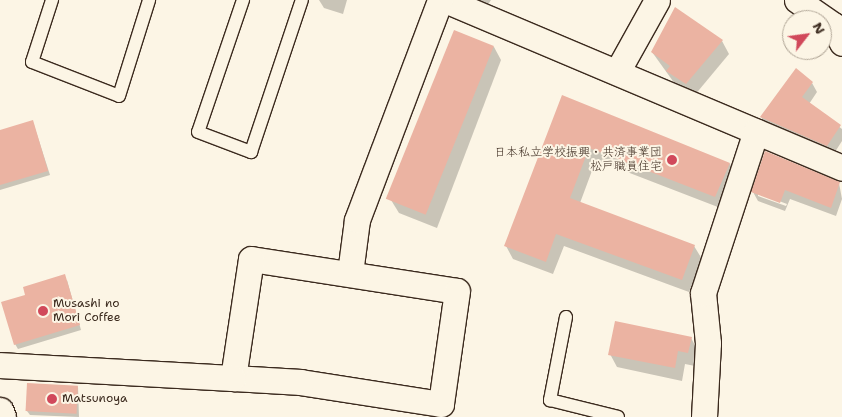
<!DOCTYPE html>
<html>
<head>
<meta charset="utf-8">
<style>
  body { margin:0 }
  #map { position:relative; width:842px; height:417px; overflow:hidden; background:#fcf5e5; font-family:"Shantell Sans","Klee One",sans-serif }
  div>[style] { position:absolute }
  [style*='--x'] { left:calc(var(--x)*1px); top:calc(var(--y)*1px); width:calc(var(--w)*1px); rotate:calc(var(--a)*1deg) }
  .shadow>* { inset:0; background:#0003 }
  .building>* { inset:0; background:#ebb3a2; transform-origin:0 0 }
  .roads { filter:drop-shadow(1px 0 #3b2a1e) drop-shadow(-1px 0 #3b2a1e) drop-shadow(0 1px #3b2a1e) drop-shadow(0 -1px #3b2a1e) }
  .service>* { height:12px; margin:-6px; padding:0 6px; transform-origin:6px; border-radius:6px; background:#fcf5e5 }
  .minor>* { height:25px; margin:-12.5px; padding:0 12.5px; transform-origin:12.5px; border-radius:12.5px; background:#fcf5e5 }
  .tertiary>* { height:28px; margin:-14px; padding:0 14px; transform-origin:14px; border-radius:14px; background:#fcf5e5 }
  .dots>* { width:14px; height:14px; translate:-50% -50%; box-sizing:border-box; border:2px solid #fcf5e5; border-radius:50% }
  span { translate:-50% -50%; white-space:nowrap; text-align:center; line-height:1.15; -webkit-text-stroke:4px #fcf5e5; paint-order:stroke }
  .poi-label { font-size:12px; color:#3b2a1e }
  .right { translate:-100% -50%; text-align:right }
  .left { translate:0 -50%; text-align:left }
  .north { position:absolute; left:782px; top:10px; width:50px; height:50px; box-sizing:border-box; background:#fcf5e5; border:1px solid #afa495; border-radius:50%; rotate:60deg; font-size:14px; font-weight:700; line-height:20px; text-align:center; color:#3b2a1e }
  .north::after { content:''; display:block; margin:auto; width:18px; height:22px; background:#d1495b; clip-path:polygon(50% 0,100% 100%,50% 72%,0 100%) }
</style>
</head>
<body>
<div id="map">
  <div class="shadow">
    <i style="clip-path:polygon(319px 0,347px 0,343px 14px,324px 8px)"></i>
    <i style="clip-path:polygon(479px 0,491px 0,487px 6px)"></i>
    <i style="clip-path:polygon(455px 32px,494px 47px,501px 60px,437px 228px,399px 213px,391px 200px)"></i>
    <i style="clip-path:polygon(722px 41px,729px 54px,694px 96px,675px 84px,652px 52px)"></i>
    <i style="clip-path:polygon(812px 83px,817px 92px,809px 104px,842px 129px,842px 141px,833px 155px,767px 126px,761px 117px)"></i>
    <i style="clip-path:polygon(562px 97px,730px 164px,737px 177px,723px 209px,596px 160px,580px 203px,694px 246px,702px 259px,689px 292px,564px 246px,553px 274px,513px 259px,506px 246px)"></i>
    <i style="clip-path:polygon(33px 122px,50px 175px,0 190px,0 132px)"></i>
    <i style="clip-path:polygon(evenodd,839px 183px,842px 199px,836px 216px,790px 199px,785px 211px,758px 201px,753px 192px,839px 183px,758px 193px,787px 204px,786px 206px,758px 196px,758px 193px)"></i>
    <i style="clip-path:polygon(67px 280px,81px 330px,18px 349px,15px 344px)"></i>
    <i style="clip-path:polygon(691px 338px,698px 351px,695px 366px,685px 364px,682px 381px,617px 367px,610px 354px)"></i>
    <i style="clip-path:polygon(78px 387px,79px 417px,30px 415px,27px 411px)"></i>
  </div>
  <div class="building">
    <i style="clip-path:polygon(675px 7px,723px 40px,686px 84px,666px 71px,670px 66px,651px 52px)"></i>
    <i style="left:454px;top:30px;width:43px;height:182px;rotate:22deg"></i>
    <i style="clip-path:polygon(796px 68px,813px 82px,802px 97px,841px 125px,827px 146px,760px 117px)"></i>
    <i style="clip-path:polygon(562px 95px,730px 163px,715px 197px,589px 148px,570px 198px,695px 245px,682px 280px,556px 234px,546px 262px,504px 246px)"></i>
    <i style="clip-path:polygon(33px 120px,48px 171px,0 185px,0 130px)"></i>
    <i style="clip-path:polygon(765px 151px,840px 182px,831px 208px,785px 190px,780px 203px,751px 192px)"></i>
    <i style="clip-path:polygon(65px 274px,80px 325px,14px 345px,1px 302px,25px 295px,23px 287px)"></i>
    <i style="clip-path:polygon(615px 321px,692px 337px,688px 353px,678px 351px,675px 368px,608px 355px)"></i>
    <i style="left:27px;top:383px;width:51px;height:28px;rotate:3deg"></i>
  </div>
  <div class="roads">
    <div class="service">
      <i style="--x:52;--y:0;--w:65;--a:107.9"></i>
      <i style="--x:32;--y:62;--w:93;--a:21.3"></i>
      <i style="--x:119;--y:96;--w:101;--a:-72.6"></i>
      <i style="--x:243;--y:0;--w:139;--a:108.8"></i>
      <i style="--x:198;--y:132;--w:57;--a:20.7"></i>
      <i style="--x:251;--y:152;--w:160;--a:-71.5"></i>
      <i style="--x:566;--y:317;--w:85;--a:100.9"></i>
      <i style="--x:550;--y:400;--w:70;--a:14"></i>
    </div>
    <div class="minor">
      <i style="--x:445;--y:0;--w:431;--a:22.9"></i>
      <i style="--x:797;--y:0;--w:44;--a:34.8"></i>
      <i style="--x:833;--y:25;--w:20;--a:63"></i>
      <i style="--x:617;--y:72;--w:82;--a:-60.9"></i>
      <i style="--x:251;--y:259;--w:208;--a:8.8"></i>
      <i style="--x:457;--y:291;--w:114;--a:98.1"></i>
      <i style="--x:441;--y:404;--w:142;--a:-171.1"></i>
      <i style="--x:301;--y:382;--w:68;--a:-176.6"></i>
      <i style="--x:233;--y:378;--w:120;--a:-81.4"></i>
      <i style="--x:350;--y:273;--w:53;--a:-82.5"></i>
      <i style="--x:357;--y:220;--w:235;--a:-69.3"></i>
      <i style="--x:0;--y:365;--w:233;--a:3.2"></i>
      <i style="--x:704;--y:417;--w:74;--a:-86.9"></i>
      <i style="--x:708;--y:343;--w:50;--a:-95.7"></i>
      <i style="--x:703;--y:293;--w:170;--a:-71.9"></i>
    </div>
    <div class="tertiary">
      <i style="--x:0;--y:412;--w:5;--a:68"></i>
    </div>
  </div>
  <div class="dots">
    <i style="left:672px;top:160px;background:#d1495b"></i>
    <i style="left:43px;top:311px;background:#d1495b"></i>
    <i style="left:52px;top:399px;background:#d1495b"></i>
  </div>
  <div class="poi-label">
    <span class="right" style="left:662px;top:160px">日本私立学校振興・共済事業団<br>松戸職員住宅</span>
    <span class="left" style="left:53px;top:311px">Musashi no<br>Mori Coffee</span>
    <span class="left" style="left:62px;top:399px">Matsunoya</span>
  </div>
  <div class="north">N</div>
</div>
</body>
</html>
